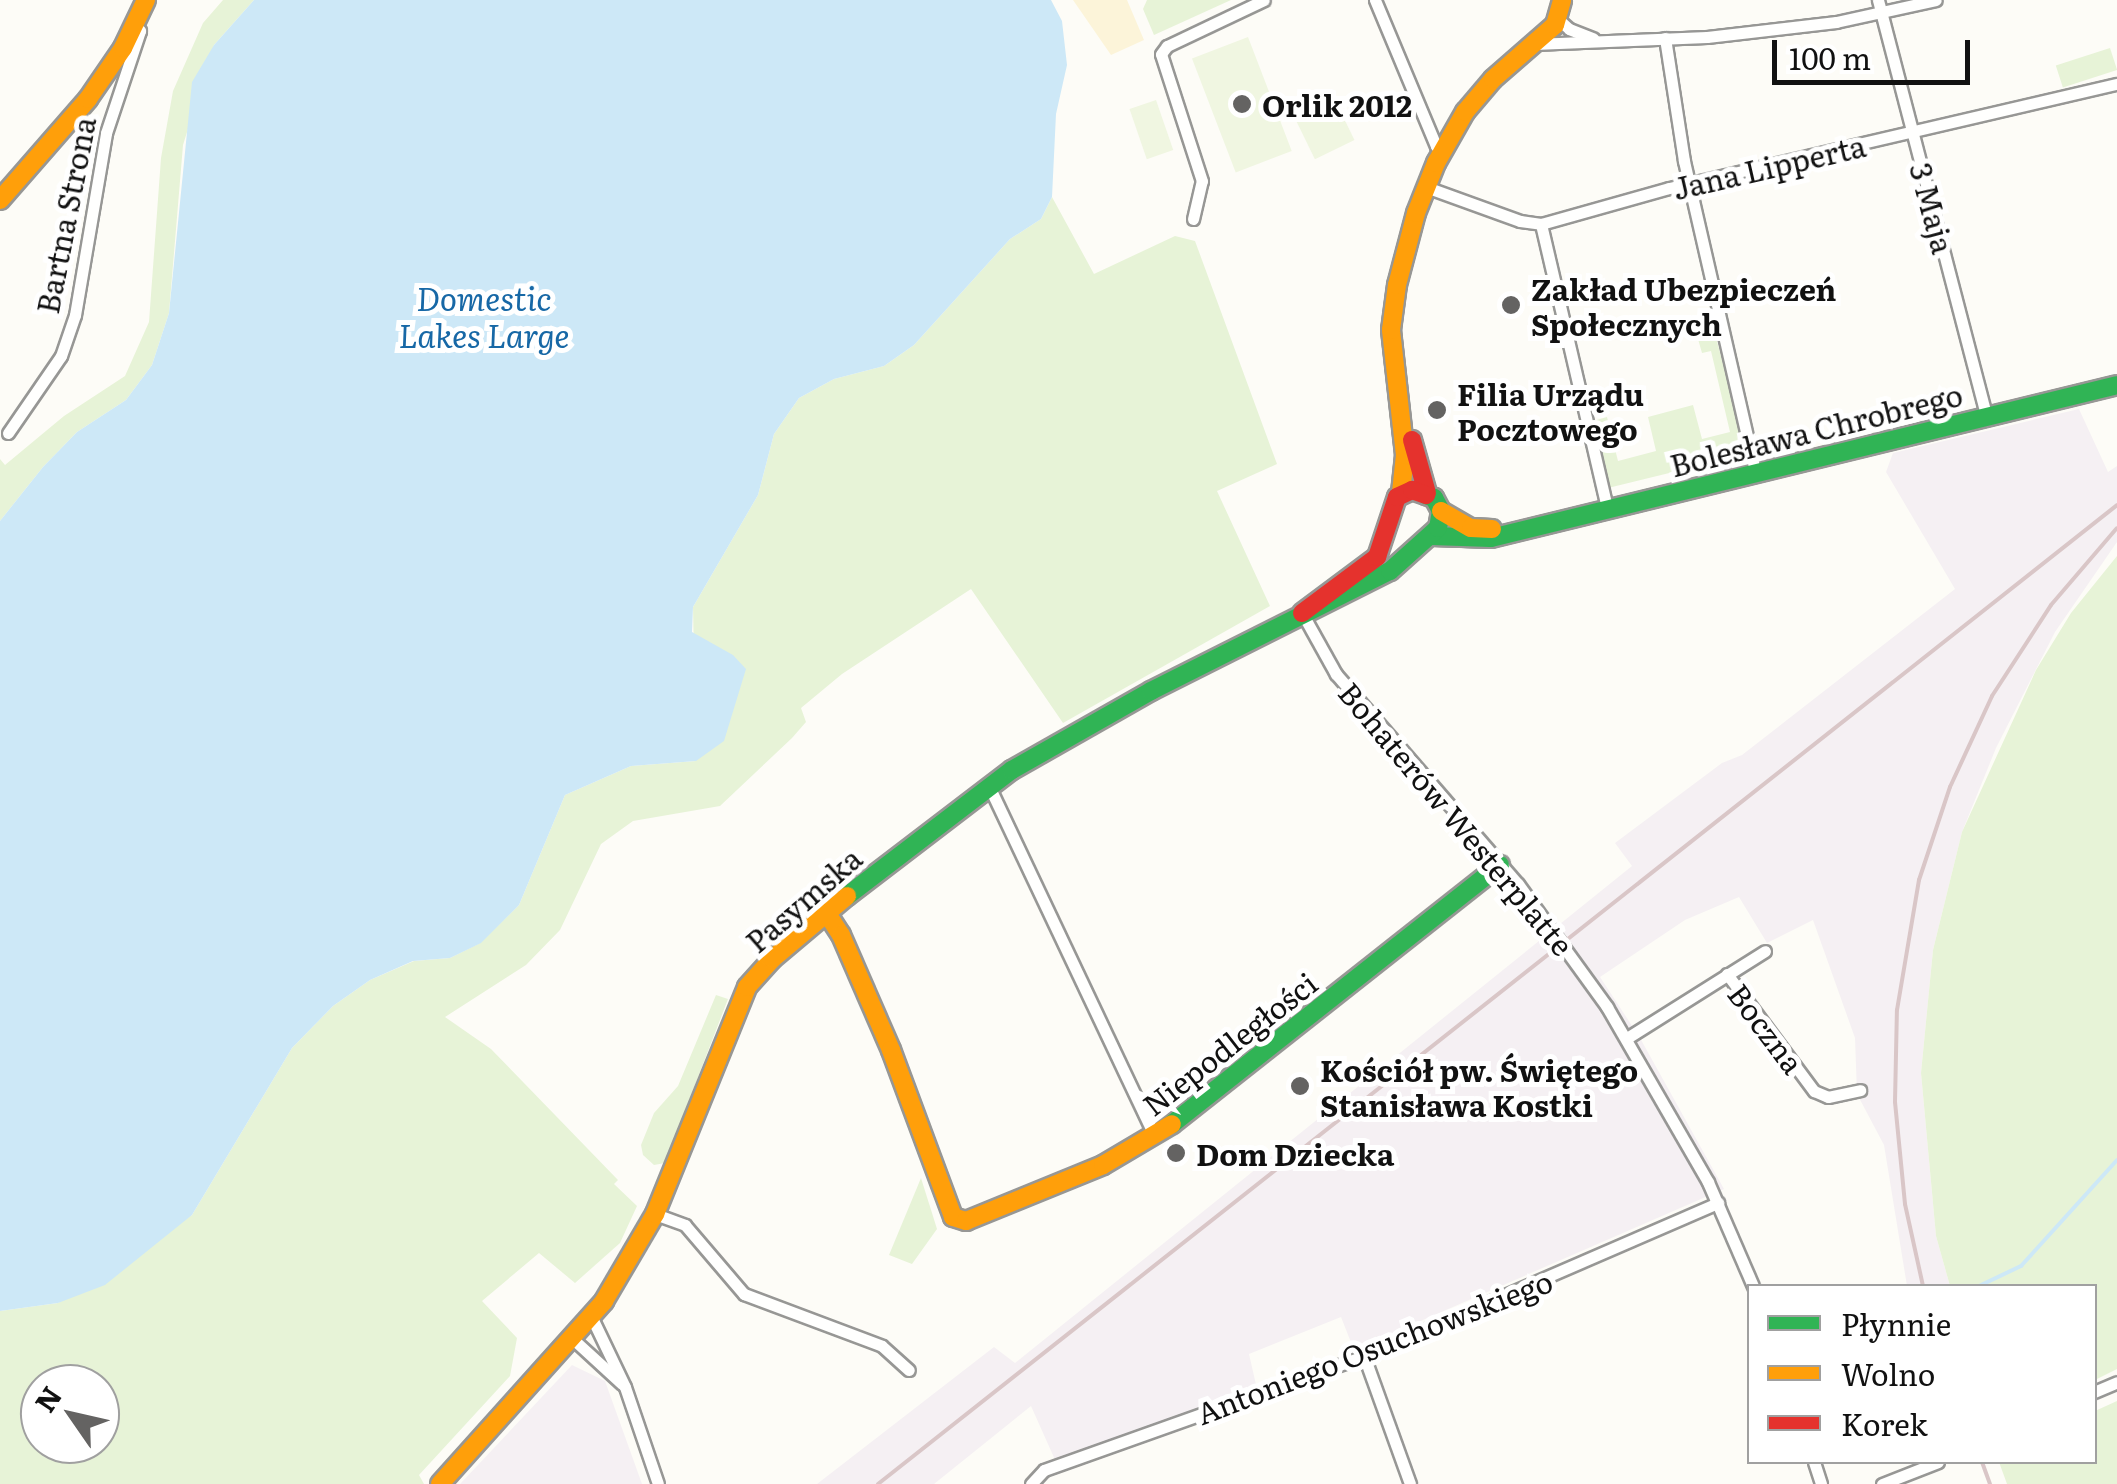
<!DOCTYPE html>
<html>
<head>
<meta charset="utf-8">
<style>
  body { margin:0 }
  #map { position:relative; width:2117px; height:1484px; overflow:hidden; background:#fdfcf7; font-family:Literata,serif }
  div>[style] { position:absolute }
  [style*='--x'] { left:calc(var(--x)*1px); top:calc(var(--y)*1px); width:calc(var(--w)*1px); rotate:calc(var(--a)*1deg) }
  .industrial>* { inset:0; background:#f5f0f3 }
  .green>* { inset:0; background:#e7f3d7; transform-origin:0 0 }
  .sand>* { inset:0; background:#fcf4d9 }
  .pitch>* { inset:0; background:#f0f6e1; transform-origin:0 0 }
  .water>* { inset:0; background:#cde8f7 }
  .stream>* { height:4px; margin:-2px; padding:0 2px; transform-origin:2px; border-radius:2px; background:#cde8f7 }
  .roads { filter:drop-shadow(2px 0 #979795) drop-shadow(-2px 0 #979795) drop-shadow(0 2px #979795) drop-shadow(0 -2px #979795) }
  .street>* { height:11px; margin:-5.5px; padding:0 5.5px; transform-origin:5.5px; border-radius:5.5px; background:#fffffe }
  .fast>* { height:18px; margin:-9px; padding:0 9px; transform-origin:9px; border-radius:9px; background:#30b455 }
  .slow>* { height:18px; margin:-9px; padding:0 9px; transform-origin:9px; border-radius:9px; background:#ff9f0a }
  .jam>* { height:18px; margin:-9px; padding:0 9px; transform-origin:9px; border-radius:9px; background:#e5322d }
  .rail>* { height:4px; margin:-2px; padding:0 2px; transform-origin:2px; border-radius:2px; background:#d9c6c7 }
  .dots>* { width:28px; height:28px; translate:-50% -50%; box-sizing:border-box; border:5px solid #fff; border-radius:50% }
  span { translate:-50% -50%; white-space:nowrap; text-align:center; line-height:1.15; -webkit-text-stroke:10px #fff; paint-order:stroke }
  .poi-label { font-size:30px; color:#111; font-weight:700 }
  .left { translate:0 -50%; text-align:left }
  .street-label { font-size:30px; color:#111 }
  .water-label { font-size:32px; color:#1768a6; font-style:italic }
  .legend { position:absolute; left:1747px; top:1284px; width:350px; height:180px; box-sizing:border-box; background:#fff; border:2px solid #a0a0a0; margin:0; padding:12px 18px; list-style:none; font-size:30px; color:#111 }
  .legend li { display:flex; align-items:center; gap:20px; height:50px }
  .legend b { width:50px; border:2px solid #a0a0a0 }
  .north { position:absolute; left:20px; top:1364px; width:100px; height:100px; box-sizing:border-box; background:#fff; border:2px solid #a0a0a0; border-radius:50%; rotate:304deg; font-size:28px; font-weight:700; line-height:40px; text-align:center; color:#111 }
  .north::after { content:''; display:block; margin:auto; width:35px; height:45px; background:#646362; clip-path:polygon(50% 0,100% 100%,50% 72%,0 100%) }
  .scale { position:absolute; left:1772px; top:40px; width:198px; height:45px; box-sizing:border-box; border:5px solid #111; border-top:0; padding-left:12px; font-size:30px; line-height:35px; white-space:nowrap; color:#111; -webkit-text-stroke:8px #fff; paint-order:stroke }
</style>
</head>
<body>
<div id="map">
  <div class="industrial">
    <i style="clip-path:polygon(2079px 409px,2108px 472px,2117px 466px,2117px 542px,2055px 632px,1996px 748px,1962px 832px,1933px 950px,1921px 1073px,1936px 1236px,1950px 1286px,1907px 1286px,1884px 1145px,1857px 1094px,1855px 1038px,1813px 920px,1767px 943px,1739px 897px,1685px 920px,1600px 977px,1640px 1038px,1724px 1189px,1354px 1350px,1341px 1317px,1249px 1354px,1257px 1389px,1056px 1462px,1031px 1406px,934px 1484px,817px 1484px,994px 1347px,1015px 1363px,1632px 866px,1615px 843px,1722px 763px,1742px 755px,1955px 589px,1886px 472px,1893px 453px)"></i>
    <i style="clip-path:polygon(572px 1365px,605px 1381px,642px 1484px,460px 1484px)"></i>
  </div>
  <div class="green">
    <i style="clip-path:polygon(223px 0,254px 0,214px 45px,183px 145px,169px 313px,152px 365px,126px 400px,77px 432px,43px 467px,0 521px,0 459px,5px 465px,64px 416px,125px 376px,149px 322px,161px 158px,173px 91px,203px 23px)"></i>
    <i style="clip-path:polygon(1147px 0,1231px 0,1154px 35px,1143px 9px)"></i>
    <i style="left:2110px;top:48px;width:23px;height:57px;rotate:72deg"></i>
    <i style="clip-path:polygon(evenodd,1052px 197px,1094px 274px,1175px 236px,1195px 241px,1277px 464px,1217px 491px,1270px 606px,1063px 723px,971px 589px,842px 674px,801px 708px,806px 722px,792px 738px,720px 806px,633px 821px,601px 844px,560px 930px,526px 965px,445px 1017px,491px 1049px,618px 1180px,614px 1184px,637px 1206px,620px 1243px,575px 1283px,539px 1253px,482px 1301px,517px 1338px,510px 1376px,419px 1475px,424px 1484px,0 1484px,0 1311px,58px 1303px,192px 1215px,292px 1048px,333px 1006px,370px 980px,414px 961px,450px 958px,480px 943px,519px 905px,565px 795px,631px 766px,696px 761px,693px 607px,758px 495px,774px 434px,799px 398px,834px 379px,884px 366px,914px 345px,1010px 239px,1041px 219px,1052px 197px,40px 1384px,100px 1384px,100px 1444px,40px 1444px,40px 1384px)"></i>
    <i style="clip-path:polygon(1710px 315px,1747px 454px,1608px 488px,1593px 421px,1607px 417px,1618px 461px,1656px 451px,1648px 417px,1693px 405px,1702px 439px,1730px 432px,1711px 351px,1702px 353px,1696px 332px,1705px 329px,1703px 316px)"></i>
    <i style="clip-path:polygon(2117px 556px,2117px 1369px,2095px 1380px,2094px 1286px,1950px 1286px,1936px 1236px,1921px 1073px,1933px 950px,1962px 832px,2036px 670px,2071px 613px)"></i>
    <i style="clip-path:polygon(716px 995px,728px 999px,665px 1163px,654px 1165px,643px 1155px,641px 1145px,654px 1113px,678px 1086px)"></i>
    <i style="clip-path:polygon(921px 1178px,937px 1229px,912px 1264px,889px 1255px)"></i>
    <i style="clip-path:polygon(2117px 1401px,2117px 1484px,2007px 1484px,1999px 1462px,2094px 1462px,2095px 1411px)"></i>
  </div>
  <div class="sand">
    <i style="clip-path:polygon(1073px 0,1127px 0,1144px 40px,1111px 55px)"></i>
  </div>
  <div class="pitch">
    <i style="left:1248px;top:37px;width:122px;height:60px;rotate:69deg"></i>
    <i style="left:1333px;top:96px;width:49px;height:44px;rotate:64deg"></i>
    <i style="left:1156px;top:100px;width:53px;height:28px;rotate:71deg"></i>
  </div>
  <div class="water">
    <i style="clip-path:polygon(254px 0,1051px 0,1062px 21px,1067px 65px,1056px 114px,1052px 197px,1041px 219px,1010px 239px,914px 345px,884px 366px,834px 379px,799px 398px,774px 434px,758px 495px,693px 607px,692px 632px,733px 655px,746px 669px,724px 741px,696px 761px,631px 766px,565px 795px,519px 905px,481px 943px,450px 958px,413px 961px,370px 980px,333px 1006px,292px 1048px,192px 1215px,105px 1285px,58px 1303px,0 1311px,0 521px,43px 467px,77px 432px,126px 400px,152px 365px,169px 313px,192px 82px,214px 45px)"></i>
  </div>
  <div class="stream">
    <i style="--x:1979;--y:1286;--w:47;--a:-25.5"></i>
    <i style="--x:2021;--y:1266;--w:143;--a:-47.8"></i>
  </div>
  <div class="roads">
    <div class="street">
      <i style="--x:1375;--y:0;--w:158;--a:67.3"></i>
      <i style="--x:1436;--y:146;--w:8;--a:30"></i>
      <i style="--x:1878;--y:0;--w:430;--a:75.4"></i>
      <i style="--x:1558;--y:19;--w:15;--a:42"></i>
      <i style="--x:1569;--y:29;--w:26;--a:21"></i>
      <i style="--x:1665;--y:38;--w:124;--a:81.2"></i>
      <i style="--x:1684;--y:161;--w:318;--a:77.1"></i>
      <i style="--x:1534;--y:44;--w:173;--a:-2.3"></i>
      <i style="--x:1707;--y:37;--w:130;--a:-6.6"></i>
      <i style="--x:1836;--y:22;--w:102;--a:-12.4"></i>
      <i style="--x:1426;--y:187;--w:100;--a:19.9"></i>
      <i style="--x:1520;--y:221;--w:21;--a:8"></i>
      <i style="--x:1541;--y:224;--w:133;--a:-15.7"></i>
      <i style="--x:1669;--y:188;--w:460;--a:-13.1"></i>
      <i style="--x:1193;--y:219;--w:39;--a:-77"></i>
      <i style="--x:1202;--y:181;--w:133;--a:-107.9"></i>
      <i style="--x:1161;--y:54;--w:10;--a:-53"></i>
      <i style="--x:1167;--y:46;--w:107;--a:-25.4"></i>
      <i style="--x:1541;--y:224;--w:291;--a:76.9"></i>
      <i style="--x:8;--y:433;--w:93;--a:-55.5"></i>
      <i style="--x:61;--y:356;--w:43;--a:-71.1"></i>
      <i style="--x:75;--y:315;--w:185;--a:-80.3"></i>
      <i style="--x:106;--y:133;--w:108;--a:-71.6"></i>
      <i style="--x:140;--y:31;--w:6;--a:-141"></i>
      <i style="--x:1302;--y:613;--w:70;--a:60.9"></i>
      <i style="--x:1336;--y:674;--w:278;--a:49.1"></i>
      <i style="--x:1518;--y:884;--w:152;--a:54.1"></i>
      <i style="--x:1607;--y:1007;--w:202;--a:60"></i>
      <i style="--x:1708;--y:1182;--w:113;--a:66.6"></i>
      <i style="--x:989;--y:786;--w:388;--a:64.7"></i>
      <i style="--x:1727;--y:974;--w:146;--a:53.4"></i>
      <i style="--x:1814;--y:1091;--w:15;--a:23"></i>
      <i style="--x:1828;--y:1097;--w:33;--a:-12"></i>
      <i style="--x:1627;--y:1038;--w:163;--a:-32.2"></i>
      <i style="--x:655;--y:1214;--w:32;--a:20"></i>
      <i style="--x:685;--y:1225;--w:91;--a:49.5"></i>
      <i style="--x:744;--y:1294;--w:147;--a:20.6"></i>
      <i style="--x:882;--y:1346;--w:36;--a:42"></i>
      <i style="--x:592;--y:1318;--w:76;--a:64.4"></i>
      <i style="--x:625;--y:1387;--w:102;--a:71.2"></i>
      <i style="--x:574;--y:1340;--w:65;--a:42.5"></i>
      <i style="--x:1364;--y:1356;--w:136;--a:70.2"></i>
      <i style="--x:2094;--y:1392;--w:25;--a:-23"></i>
      <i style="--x:1814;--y:1462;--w:23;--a:72"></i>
      <i style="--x:1031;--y:1484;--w:19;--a:-47"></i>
      <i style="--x:1044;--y:1470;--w:340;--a:-19.6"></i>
      <i style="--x:1364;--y:1356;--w:386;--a:-23.4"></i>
      <i style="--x:1882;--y:1484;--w:60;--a:-21.4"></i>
    </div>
    <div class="fast">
      <i style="--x:1432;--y:536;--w:59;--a:1.9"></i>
      <i style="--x:1491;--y:538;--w:644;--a:-13.73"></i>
      <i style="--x:847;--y:896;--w:208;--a:-37.4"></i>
      <i style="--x:1012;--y:770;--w:160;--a:-29.6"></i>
      <i style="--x:1151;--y:691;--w:267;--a:-26.7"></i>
      <i style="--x:1390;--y:571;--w:64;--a:-41.9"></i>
      <i style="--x:1438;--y:528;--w:17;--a:-80"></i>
      <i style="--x:1441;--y:511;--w:15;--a:-118"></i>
      <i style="--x:1434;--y:498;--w:9;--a:-159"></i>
      <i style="--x:1172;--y:1124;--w:418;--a:-38.3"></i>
    </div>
    <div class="slow">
      <i style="--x:0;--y:200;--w:134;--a:-48.9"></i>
      <i style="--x:88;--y:99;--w:62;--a:-55.5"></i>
      <i style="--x:123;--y:48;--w:53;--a:-64.4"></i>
      <i style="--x:1401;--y:493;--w:38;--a:-84"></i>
      <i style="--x:1405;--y:455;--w:126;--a:-96.4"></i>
      <i style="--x:1391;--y:330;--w:45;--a:-82.4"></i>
      <i style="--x:1397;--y:285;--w:74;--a:-75.2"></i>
      <i style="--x:1416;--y:213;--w:54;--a:-68.2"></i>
      <i style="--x:1436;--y:163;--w:59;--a:-60.4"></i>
      <i style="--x:1465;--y:112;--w:43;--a:-49.7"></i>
      <i style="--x:1493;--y:79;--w:82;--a:-41.1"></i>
      <i style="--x:1555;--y:25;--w:26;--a:-74"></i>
      <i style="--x:1441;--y:511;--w:34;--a:30"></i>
      <i style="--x:1471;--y:528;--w:21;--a:3"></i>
      <i style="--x:826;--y:912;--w:27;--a:57"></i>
      <i style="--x:841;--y:935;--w:125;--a:66.5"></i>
      <i style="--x:891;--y:1050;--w:178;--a:69.6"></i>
      <i style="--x:953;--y:1217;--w:14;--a:17"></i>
      <i style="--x:966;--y:1221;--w:148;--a:-22.2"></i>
      <i style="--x:1103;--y:1165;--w:80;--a:-30.7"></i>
      <i style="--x:440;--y:1484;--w:246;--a:-48.1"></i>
      <i style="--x:604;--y:1301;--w:101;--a:-59.6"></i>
      <i style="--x:655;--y:1214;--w:245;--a:-67.9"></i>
      <i style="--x:747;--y:987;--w:38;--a:-48"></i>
      <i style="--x:772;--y:959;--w:98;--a:-40"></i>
    </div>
    <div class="jam">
      <i style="--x:1412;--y:440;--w:55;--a:74.2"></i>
      <i style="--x:1302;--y:613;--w:94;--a:-36.7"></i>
      <i style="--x:1377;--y:557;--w:63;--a:-71.6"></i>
      <i style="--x:1397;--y:497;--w:17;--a:-25"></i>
      <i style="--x:1412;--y:490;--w:15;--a:20"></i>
    </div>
  </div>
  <div class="rail">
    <i style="--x:1923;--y:1286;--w:84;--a:-102.4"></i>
    <i style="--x:1905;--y:1204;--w:102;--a:-95.6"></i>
    <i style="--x:1895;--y:1102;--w:92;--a:-88.8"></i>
    <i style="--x:1897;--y:1010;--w:132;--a:-80.4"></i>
    <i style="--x:1919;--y:880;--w:98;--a:-71.6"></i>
    <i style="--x:1950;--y:787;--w:100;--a:-65.2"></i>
    <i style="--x:1992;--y:696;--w:108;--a:-57"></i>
    <i style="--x:2051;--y:605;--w:101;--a:-49.4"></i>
    <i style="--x:1982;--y:1462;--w:23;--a:70"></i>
    <i style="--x:878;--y:1484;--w:1579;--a:-38.31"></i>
  </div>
  <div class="dots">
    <i style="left:1242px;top:104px;background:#646362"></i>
    <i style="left:1511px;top:305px;background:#646362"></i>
    <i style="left:1437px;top:410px;background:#646362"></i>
    <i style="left:1300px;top:1086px;background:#646362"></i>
    <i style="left:1176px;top:1153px;background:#646362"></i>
  </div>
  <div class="poi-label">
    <span class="left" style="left:1262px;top:104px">Orlik 2012</span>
    <span class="left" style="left:1531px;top:305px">Zakład Ubezpieczeń<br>Społecznych</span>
    <span class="left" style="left:1457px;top:410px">Filia Urządu<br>Pocztowego</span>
    <span class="left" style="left:1320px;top:1086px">Kościół pw. Świętego<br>Stanisława Kostki</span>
    <span class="left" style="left:1196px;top:1153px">Dom Dziecka</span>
  </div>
  <div class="street-label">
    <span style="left:1769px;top:166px;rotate:-13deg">Jana Lipperta</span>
    <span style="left:1933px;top:208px;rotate:75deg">3 Maja</span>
    <span style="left:65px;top:215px;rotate:-79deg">Bartna Strona</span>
    <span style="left:1816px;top:429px;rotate:-14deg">Bolesława Chrobrego</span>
    <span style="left:1457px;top:818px;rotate:50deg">Bohaterów Westerplatte</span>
    <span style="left:803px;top:899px;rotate:-41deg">Pasymska</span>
    <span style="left:1767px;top:1028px;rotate:53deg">Boczna</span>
    <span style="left:1229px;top:1043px;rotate:-38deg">Niepodległości</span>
    <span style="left:1374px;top:1346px;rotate:-21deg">Antoniego Osuchowskiego</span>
  </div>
  <div class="water-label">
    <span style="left:484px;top:316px">Domestic<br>Lakes Large</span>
  </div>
  <ul class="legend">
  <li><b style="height:12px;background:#30b455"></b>Płynnie</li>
  <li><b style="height:12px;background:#ff9f0a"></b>Wolno</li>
  <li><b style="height:12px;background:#e5322d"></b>Korek</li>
  </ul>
  <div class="north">N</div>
  <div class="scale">100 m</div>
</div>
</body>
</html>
